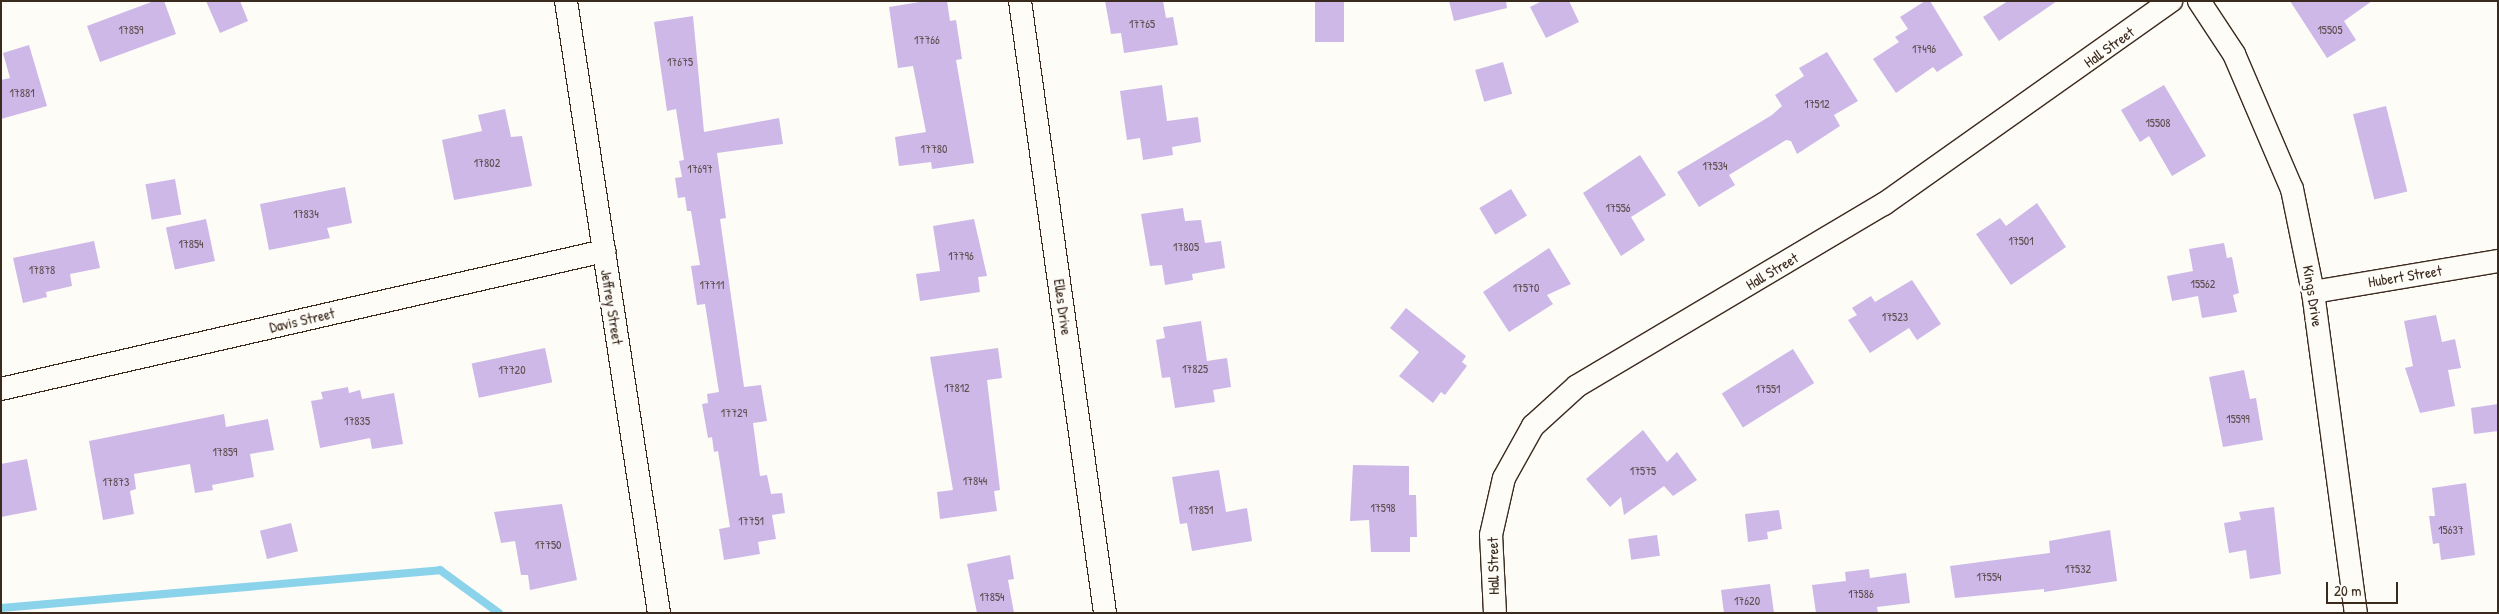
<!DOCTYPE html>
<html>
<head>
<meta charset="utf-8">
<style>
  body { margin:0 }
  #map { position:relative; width:2499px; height:614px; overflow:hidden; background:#fdfcf7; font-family:"Patrick Hand",sans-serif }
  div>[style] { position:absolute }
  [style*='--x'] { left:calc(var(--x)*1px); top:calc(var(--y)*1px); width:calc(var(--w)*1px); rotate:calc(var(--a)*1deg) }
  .stream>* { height:8px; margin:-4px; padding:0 4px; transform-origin:4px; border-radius:4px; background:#8ad3eb }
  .building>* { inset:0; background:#cdb8e8; transform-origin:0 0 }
  .roads { filter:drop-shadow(1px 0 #3b2a1e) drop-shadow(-1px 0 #3b2a1e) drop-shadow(0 1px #3b2a1e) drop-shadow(0 -1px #3b2a1e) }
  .minor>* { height:22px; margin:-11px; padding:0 11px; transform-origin:11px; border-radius:11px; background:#fdfcf7 }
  span { translate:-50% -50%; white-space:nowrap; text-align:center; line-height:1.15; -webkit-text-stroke:5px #fdfcf7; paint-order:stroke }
  .number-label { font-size:12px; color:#604e50 }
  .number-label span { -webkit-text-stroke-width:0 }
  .street-label { font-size:15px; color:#3b2a1e }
  .frame { position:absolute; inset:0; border:2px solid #3b2a1e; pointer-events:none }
  .scale { position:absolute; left:2326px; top:582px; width:72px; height:22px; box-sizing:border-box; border:2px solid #3b2a1e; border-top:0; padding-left:6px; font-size:15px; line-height:18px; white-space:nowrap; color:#3b2a1e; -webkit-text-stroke:4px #fdfcf7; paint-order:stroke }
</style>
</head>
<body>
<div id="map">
  <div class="stream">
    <i style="--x:1;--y:608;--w:441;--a:-4.9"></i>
    <i style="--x:440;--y:570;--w:73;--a:36.1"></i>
  </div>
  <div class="building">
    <i style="clip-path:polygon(154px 1px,164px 1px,176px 34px,100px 62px,87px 26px)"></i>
    <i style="clip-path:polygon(206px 1px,240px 1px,248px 21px,220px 33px)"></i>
    <i style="clip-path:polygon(926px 1px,947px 1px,950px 21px,956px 20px,962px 59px,956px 60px,974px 163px,932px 169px,931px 162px,899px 166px,895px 137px,926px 132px,913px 66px,898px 68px,889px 7px)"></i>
    <i style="clip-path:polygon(1105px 1px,1163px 1px,1166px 18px,1173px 17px,1178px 45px,1124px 53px,1121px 33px,1111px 34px)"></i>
    <i style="left:1315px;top:1px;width:29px;height:41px"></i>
    <i style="clip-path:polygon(1449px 1px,1506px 1px,1507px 8px,1454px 21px)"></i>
    <i style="clip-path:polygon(1542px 1px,1569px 1px,1579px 22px,1546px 38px,1530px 7px)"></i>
    <i style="clip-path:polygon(1925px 1px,1930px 1px,1963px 55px,1937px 72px,1933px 67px,1896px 93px,1873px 59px,1899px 42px,1895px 37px,1908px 29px,1900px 17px)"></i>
    <i style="clip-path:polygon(2008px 1px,2057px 1px,1999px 41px,1983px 17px)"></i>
    <i style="clip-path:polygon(2290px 1px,2372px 1px,2344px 21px,2356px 40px,2327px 58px)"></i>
    <i style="clip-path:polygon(693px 16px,704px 132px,779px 118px,783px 144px,717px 153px,726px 218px,720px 219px,744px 387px,761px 385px,767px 421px,753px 423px,760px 476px,767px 475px,771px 494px,782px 493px,785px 513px,772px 515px,776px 539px,758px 542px,760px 554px,724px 560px,719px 529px,730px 527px,718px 451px,714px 452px,712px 437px,708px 438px,702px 404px,708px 403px,707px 394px,719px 392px,705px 304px,697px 305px,691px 266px,700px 265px,691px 211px,687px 211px,685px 197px,678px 198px,675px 178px,682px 177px,679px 161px,684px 160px,676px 109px,667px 111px,654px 22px)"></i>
    <i style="clip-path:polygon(29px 45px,47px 106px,1px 119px,1px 80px,10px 78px,3px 53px)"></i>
    <i style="clip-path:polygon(1827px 52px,1858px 101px,1834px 115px,1840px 126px,1797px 154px,1791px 141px,1786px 140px,1729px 175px,1735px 185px,1699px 207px,1677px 172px,1772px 115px,1782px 106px,1775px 95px,1804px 76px,1799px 68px)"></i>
    <i style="left:1503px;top:62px;width:33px;height:29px;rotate:74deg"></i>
    <i style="clip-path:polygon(1162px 85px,1167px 121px,1198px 117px,1201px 142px,1172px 147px,1173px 155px,1143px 160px,1140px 138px,1127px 140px,1120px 91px)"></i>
    <i style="clip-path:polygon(2164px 85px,2206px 156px,2172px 176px,2149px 136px,2140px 142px,2121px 110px)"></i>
    <i style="left:2386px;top:106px;width:88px;height:34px;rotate:76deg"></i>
    <i style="clip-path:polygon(505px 109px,511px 137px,522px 136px,532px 186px,454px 200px,442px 140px,482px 131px,478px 115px)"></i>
    <i style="clip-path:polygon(1640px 155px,1666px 195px,1631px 217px,1645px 240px,1621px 256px,1583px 193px)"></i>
    <i style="left:175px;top:179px;width:36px;height:30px;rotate:80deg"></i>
    <i style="clip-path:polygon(345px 187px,352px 223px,327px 228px,330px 238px,269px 250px,260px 204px)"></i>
    <i style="left:1511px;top:189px;width:31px;height:37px;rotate:59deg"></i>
    <i style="clip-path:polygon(2037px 203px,2066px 247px,2011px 285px,1976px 234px,2000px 218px,2006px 226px)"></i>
    <i style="clip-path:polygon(1183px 208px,1185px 221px,1201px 220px,1205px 243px,1221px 241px,1225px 268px,1192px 274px,1193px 280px,1165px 285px,1162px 265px,1150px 266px,1141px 214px)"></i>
    <i style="left:206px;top:219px;width:43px;height:41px;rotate:78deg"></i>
    <i style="clip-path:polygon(974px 219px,987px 276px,978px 277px,980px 292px,920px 301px,916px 274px,940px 271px,933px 226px)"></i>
    <i style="clip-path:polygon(94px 241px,100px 268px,70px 274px,72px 286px,46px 292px,47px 297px,23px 303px,13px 258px)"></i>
    <i style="clip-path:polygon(2224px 243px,2227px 258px,2232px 257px,2239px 293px,2233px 295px,2237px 312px,2202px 318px,2198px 296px,2172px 301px,2167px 276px,2193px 271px,2189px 249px)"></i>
    <i style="clip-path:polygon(1549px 248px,1571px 284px,1547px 295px,1553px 304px,1509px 332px,1483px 292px)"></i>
    <i style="clip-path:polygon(1912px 280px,1941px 324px,1917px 340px,1909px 328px,1870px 353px,1848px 320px,1857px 315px,1852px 308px,1871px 296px,1875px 302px)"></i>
    <i style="clip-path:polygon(1406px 308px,1466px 356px,1462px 362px,1467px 366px,1445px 395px,1441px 392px,1433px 403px,1399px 376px,1419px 352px,1390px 328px)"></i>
    <i style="clip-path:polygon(2436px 315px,2442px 342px,2455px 339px,2461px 368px,2448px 370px,2455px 406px,2420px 413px,2405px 368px,2413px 366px,2404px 321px)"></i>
    <i style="clip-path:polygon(1201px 321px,1207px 361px,1227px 358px,1231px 387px,1213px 390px,1215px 402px,1175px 408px,1170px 377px,1162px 378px,1156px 340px,1165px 338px,1163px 327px)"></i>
    <i style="left:545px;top:348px;width:35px;height:75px;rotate:78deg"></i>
    <i style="clip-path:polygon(998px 348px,1002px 378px,987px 380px,1000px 490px,994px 491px,997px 511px,940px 519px,937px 492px,953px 490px,930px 357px)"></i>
    <i style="left:1793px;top:349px;width:40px;height:84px;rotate:58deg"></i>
    <i style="clip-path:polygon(2244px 370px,2250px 399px,2256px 398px,2263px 440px,2223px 447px,2209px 377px)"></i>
    <i style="clip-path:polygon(348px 387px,349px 393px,360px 390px,362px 399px,394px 393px,403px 444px,372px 449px,370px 438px,320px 448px,311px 401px,323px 399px,321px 392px)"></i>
    <i style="clip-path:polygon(2498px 404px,2498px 431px,2474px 434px,2471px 408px)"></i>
    <i style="clip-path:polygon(224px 414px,226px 427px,268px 419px,274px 450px,250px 454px,254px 477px,212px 485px,213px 490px,195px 493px,190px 464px,134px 474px,136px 489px,130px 491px,134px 514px,103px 520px,89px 441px)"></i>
    <i style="clip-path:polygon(1643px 430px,1667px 462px,1677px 452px,1697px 480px,1673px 496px,1664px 486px,1624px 515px,1621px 497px,1610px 507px,1586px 479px)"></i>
    <i style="clip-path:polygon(27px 459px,37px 510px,1px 517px,1px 464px)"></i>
    <i style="clip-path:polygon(1353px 465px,1409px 466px,1409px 495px,1416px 495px,1417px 537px,1410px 537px,1410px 552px,1371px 552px,1369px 520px,1350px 521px)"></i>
    <i style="clip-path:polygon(1219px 470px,1226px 512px,1247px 508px,1252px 541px,1192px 551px,1187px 523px,1180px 524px,1172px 477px)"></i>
    <i style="clip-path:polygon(2466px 483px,2475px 555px,2441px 560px,2439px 543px,2433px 544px,2429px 516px,2435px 516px,2432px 488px)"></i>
    <i style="clip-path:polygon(562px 504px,577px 580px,530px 590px,528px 575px,521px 575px,515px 541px,501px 543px,494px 512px)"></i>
    <i style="clip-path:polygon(2274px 507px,2281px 574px,2250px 579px,2246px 550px,2229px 553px,2224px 523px,2241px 520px,2239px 512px)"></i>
    <i style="clip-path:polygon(1779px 510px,1782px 529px,1767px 532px,1768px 539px,1748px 542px,1745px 514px)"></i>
    <i style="left:291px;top:523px;width:29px;height:32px;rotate:76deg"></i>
    <i style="clip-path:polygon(2110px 530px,2117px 581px,2044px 592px,2044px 589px,1955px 598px,1950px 566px,2050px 553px,2049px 541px)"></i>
    <i style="left:1657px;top:535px;width:21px;height:29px;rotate:82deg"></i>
    <i style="clip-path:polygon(1010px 555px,1014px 579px,1008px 580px,1014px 613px,977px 613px,967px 564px)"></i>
    <i style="clip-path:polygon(1869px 569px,1870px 578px,1906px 573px,1910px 603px,1877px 607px,1878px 613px,1816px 613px,1812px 585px,1846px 581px,1845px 572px)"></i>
    <i style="clip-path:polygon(1770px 584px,1774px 613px,1724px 613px,1721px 590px)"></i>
  </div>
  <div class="roads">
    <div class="minor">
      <i style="--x:566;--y:1;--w:619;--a:81.36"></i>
      <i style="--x:1020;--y:1;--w:618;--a:82.09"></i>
      <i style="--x:2199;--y:1;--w:64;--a:56.6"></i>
      <i style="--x:2234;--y:54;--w:147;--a:66.8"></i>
      <i style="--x:2292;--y:189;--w:105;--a:78.5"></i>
      <i style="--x:2313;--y:292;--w:324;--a:82.4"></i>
      <i style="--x:2313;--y:292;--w:188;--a:-9.5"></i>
      <i style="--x:1;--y:389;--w:619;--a:-12.89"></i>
      <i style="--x:1495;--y:613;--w:78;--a:-92.9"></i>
      <i style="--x:1491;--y:535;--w:58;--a:-77.2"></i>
      <i style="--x:1504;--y:478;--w:60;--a:-60.9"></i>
      <i style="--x:1533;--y:426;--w:59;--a:-42.3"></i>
      <i style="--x:1577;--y:386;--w:357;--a:-30.7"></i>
      <i style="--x:1884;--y:204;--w:352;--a:-35.3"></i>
    </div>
  </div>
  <div class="number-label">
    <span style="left:1142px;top:24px">17765</span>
    <span style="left:131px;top:30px">17859</span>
    <span style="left:2330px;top:30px">15505</span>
    <span style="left:927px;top:40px">17766</span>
    <span style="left:1924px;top:49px">17496</span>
    <span style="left:680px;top:62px">17675</span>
    <span style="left:22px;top:93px">17881</span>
    <span style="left:1817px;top:104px">17512</span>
    <span style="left:2158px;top:123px">15508</span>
    <span style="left:934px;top:149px">17780</span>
    <span style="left:487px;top:163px">17802</span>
    <span style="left:1715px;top:166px">17534</span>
    <span style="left:700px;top:169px">17697</span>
    <span style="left:1618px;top:208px">17556</span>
    <span style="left:306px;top:214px">17834</span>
    <span style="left:2021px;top:241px">17501</span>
    <span style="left:191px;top:244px">17854</span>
    <span style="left:1186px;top:247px">17805</span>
    <span style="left:961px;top:256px">17796</span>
    <span style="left:42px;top:270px">17878</span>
    <span style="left:2203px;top:284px">15562</span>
    <span style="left:712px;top:285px">17711</span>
    <span style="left:1526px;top:288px">17570</span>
    <span style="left:1895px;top:317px">17523</span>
    <span style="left:1195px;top:369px">17825</span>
    <span style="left:512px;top:370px">17720</span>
    <span style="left:957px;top:388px">17812</span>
    <span style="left:1768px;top:389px">17551</span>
    <span style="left:734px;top:413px">17729</span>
    <span style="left:2238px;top:419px">15599</span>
    <span style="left:357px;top:421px">17835</span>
    <span style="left:225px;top:452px">17859</span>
    <span style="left:1643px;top:471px">17575</span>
    <span style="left:975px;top:481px">17844</span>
    <span style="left:116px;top:482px">17873</span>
    <span style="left:1383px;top:508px">17598</span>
    <span style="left:1201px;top:510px">17851</span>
    <span style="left:751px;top:521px">17751</span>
    <span style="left:2451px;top:530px">15637</span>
    <span style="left:548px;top:545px">17750</span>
    <span style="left:2078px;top:569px">17532</span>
    <span style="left:1989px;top:577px">17554</span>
    <span style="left:1861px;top:594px">17586</span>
    <span style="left:992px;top:597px">17854</span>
    <span style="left:1747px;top:601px">17620</span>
  </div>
  <div class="street-label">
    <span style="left:2109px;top:47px;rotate:-36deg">Hall Street</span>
    <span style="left:1772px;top:271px;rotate:-31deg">Hall Street</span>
    <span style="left:2405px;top:276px;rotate:-9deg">Hubert Street</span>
    <span style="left:2313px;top:296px;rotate:81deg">Kings Drive</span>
    <span style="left:612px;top:307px;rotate:81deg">Jeffrey Street</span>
    <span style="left:1063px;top:307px;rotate:82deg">Elles Drive</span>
    <span style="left:302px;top:320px;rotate:-13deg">Davis Street</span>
    <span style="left:1493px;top:566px;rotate:-91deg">Hall Street</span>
  </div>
  <div class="frame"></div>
  <div class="scale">20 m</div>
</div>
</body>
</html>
